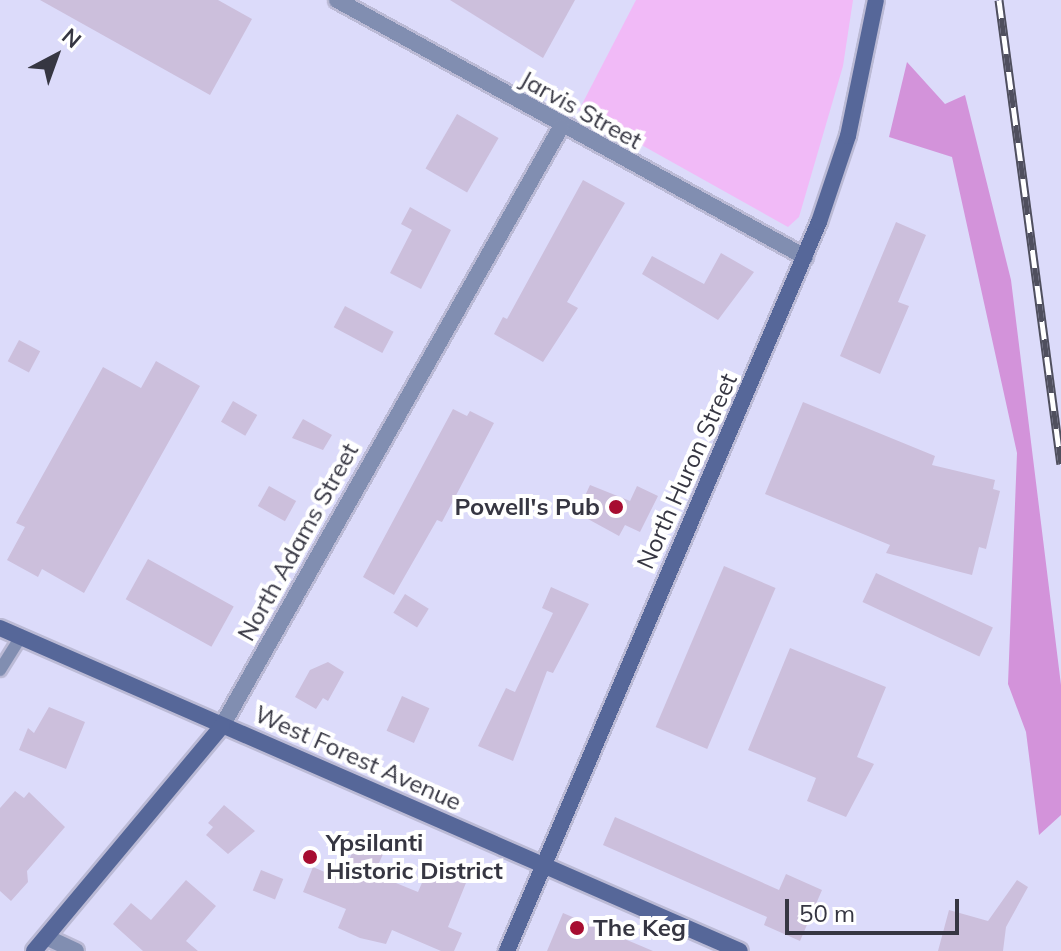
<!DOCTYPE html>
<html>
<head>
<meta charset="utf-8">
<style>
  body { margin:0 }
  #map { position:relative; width:1061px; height:951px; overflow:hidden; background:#dcdbfa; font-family:Mulish,sans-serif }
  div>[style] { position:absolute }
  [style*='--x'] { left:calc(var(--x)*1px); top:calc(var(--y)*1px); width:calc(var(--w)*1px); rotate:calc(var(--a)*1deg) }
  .green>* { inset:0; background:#f1baf7 }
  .forest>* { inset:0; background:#d393da }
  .building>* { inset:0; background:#ccbfdc; transform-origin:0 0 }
  .roads { filter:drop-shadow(2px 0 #bbbad5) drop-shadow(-2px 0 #bbbad5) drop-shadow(0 2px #bbbad5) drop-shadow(0 -2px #bbbad5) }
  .lane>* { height:12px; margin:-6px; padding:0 6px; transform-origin:6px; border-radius:6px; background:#818eb1 }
  .street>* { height:16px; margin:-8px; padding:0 8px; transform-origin:8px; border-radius:8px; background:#818eb1 }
  .secondary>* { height:16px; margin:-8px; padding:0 8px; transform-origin:8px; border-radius:8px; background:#566799 }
  .rail>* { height:9px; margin-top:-4.5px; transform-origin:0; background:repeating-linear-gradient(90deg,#fff 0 18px,#4f4f5e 0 36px); box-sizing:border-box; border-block:2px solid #4f4f5e }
  .dots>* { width:22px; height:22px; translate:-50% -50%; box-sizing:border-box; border:4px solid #fff; border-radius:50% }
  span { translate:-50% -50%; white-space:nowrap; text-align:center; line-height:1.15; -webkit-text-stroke:8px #fff; paint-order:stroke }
  .street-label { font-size:24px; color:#363642 }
  .poi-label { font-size:24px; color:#363642; font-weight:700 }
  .right { translate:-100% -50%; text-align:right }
  .left { translate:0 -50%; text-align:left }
  .north { position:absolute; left:16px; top:16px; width:80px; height:80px; -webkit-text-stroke:6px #fff; paint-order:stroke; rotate:41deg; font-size:22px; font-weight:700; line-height:32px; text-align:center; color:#363642 }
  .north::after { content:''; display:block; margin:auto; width:28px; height:36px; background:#363642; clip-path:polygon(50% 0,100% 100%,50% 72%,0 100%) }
  .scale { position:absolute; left:785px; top:899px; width:174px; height:36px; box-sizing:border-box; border:4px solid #363642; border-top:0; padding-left:10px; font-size:24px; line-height:28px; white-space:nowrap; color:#363642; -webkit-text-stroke:6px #fff; paint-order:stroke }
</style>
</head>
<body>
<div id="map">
  <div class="green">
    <i style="clip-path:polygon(636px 0,853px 0,843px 66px,799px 217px,788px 227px,579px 110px)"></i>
  </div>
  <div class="forest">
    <i style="clip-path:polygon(907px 62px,945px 104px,965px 95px,1011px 280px,1061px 685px,1061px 815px,1039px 835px,1026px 732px,1008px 684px,1017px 453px,952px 157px,889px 137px)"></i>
  </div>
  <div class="building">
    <i style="clip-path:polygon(40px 0,218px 0,252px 19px,210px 95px)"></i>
    <i style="clip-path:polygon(450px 0,575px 0,543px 58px)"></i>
    <i style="left:457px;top:114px;width:48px;height:63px;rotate:30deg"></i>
    <i style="clip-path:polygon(583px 180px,625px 203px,567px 302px,578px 308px,543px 362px,494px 334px,503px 317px,507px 319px)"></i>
    <i style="clip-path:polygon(410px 207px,451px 230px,421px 289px,390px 273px,412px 230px,401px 224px)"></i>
    <i style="clip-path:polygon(896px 222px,926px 235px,898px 302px,909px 306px,880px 374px,840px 356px)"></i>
    <i style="clip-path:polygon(721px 253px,754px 272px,718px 320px,642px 274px,652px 256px,704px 284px)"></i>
    <i style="left:345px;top:306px;width:55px;height:24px;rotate:28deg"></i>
    <i style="left:19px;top:340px;width:24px;height:24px;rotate:28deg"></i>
    <i style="clip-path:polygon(156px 361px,200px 386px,84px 593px,42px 569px,38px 577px,7px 560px,25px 527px,16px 523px,103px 367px,141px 388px)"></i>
    <i style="left:233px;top:401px;width:28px;height:24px;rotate:30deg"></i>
    <i style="clip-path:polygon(803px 402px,935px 456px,932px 465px,995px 480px,993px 489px,1000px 491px,986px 549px,979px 547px,972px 575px,886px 553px,890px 545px,765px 494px)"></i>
    <i style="clip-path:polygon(453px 409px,467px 416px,470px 411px,494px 423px,442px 522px,437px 520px,394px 595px,363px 577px)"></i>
    <i style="clip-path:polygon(303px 419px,332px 435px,323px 450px,292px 438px)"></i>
    <i style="clip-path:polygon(590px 485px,630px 501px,637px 486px,658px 496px,640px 532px,625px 525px,619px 536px,577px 513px)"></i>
    <i style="left:269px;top:486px;width:31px;height:23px;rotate:29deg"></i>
    <i style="left:148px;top:559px;width:98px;height:46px;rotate:29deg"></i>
    <i style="left:724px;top:566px;width:56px;height:175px;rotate:23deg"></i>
    <i style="left:876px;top:573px;width:129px;height:32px;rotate:25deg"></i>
    <i style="clip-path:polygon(551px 587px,589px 604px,553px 673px,547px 671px,513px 761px,478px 746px,506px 688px,515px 692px,553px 613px,542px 608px)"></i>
    <i style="left:405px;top:594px;width:28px;height:22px;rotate:32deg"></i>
    <i style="clip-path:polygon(790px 648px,886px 687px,857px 757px,874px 764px,846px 817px,807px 801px,816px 778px,748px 750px)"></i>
    <i style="clip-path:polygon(328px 662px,344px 672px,328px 701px,323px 698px,316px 709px,295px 697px,310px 670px)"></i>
    <i style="left:402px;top:696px;width:30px;height:38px;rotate:24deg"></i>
    <i style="clip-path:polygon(49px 707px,85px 722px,66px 769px,19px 750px,28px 728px,34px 733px)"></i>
    <i style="clip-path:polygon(15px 791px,24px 798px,29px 792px,65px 827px,27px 871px,28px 882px,11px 901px,0 891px,0 808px)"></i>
    <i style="clip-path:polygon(224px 805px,255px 831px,228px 854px,206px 835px,213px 827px,208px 823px)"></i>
    <i style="clip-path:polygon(615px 817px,779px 890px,786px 874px,822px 890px,800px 941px,764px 925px,767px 917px,603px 845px)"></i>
    <i style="clip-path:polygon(357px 841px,384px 852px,374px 874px,418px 892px,431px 862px,468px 878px,448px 927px,462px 933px,454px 951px,441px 951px,392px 930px,386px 944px,360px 938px,338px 928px,346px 909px,303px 892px,313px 867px,341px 879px)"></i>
    <i style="left:261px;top:870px;width:24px;height:22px;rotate:22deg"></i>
    <i style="clip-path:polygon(186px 880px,216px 906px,186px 941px,198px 951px,143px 951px,113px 924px,131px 903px,151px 920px)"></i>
    <i style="clip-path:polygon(1017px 880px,1028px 887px,1006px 927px,1003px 951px,938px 951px,949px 910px,988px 921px)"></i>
    <i style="clip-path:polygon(563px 913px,653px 951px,547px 951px)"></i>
  </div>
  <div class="roads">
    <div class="lane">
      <i style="--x:0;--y:670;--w:39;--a:-58"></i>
    </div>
    <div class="street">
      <i style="--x:337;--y:0;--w:534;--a:28.77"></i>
      <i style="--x:222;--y:726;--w:688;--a:-60.49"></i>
      <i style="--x:46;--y:937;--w:33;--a:25"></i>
    </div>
    <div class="secondary">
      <i style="--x:0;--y:628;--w:807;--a:23.58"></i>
      <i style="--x:34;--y:951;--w:293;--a:-50.1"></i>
      <i style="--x:507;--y:951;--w:793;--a:-66.83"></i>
      <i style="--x:819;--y:222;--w:91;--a:-71.4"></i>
      <i style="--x:848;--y:136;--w:139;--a:-78.4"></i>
    </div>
  </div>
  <div class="rail">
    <i style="--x:999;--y:0;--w:468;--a:82.4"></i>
  </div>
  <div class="dots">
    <i style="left:616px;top:507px;background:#a70d31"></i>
    <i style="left:310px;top:857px;background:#a70d31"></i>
    <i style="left:577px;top:928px;background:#a70d31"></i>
  </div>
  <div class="street-label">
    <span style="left:581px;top:110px;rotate:29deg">Jarvis Street</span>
    <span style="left:687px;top:471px;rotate:-66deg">North Huron Street</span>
    <span style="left:298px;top:542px;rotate:-61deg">North Adams Street</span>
    <span style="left:358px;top:758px;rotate:24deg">West Forest Avenue</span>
  </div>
  <div class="poi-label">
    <span class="right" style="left:600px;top:507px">Powell's Pub</span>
    <span class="left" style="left:326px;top:857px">Ypsilanti<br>Historic District</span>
    <span class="left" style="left:593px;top:928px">The Keg</span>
  </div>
  <div class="north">N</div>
  <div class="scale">50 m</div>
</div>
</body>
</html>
